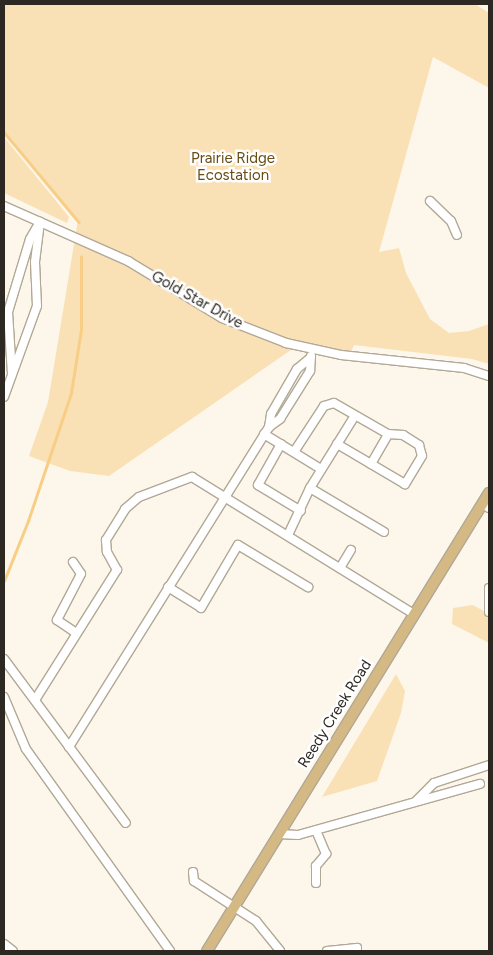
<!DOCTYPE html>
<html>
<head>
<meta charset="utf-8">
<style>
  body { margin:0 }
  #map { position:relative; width:493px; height:955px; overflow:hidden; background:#fdf7eb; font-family:Figtree,sans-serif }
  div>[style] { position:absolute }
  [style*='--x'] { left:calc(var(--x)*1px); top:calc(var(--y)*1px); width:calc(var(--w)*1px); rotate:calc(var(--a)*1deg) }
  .green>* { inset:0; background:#fae0b5 }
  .stream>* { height:2.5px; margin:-1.25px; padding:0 1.25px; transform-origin:1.25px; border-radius:1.25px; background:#f8ce86 }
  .roads { filter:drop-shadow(1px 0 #b2a896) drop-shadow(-1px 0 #b2a896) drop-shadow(0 1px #b2a896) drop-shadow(0 -1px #b2a896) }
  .minor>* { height:8px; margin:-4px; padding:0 4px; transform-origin:4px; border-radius:4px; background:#fff }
  .major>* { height:10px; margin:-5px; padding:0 5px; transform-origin:5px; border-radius:5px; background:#d5b984 }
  span { translate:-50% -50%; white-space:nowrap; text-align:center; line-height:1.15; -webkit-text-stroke:5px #fff; paint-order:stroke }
  .park-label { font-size:15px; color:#674c15 }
  .street-label { font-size:15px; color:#2d2822 }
  .frame { position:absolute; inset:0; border:5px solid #2d2822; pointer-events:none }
</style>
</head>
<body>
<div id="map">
  <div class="green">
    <i style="clip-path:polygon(4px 4px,475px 4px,489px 13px,489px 88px,433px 57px,379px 252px,399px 248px,406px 273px,430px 319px,449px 333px,469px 331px,489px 324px,489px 364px,472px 359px,354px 345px,351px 352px,301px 343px,109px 476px,70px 471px,29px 456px,48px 402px,78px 220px,4px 135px)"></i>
    <i style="clip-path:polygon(4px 137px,69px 217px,67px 223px,4px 193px)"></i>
    <i style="clip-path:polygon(473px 605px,489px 614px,489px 643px,452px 624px,453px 608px)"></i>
    <i style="clip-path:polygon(396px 674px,405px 691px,401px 713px,377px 781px,322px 797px)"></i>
  </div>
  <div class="stream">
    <i style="--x:4;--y:132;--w:117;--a:50.2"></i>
    <i style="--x:4;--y:581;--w:65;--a:-68.2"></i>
    <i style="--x:28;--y:521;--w:135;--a:-71.4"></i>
    <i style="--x:71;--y:393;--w:64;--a:-81"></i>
    <i style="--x:81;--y:330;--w:73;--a:-90"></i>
  </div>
  <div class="roads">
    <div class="minor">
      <i style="--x:430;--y:201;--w:29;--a:44"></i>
      <i style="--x:451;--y:221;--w:15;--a:67"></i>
      <i style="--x:4;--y:206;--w:136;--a:23.9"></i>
      <i style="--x:128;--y:261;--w:110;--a:31.2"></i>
      <i style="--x:222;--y:318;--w:69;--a:21.3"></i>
      <i style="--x:286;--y:343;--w:56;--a:12.3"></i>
      <i style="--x:341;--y:355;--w:124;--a:6"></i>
      <i style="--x:464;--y:368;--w:26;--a:18"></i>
      <i style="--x:12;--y:374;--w:62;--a:-93.7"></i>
      <i style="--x:8;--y:312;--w:76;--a:-73.2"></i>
      <i style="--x:30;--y:239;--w:20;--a:-60"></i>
      <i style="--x:4;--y:397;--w:97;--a:-70.1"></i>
      <i style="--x:37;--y:306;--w:44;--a:-92.6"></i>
      <i style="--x:35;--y:262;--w:40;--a:-82.9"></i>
      <i style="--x:269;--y:427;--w:14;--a:-36"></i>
      <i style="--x:280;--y:419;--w:57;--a:-58"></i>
      <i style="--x:310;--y:371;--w:15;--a:-86"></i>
      <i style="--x:264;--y:434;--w:67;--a:31.6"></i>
      <i style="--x:281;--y:444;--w:47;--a:119.3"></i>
      <i style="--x:258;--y:485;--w:50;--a:31.2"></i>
      <i style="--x:294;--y:452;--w:55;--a:-56.9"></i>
      <i style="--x:324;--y:406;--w:10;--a:-17"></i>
      <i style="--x:334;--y:403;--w:62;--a:29.9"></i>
      <i style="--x:388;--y:434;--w:15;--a:4"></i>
      <i style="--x:403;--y:435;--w:19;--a:32"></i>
      <i style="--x:419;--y:445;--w:11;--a:75"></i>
      <i style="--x:422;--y:456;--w:33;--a:121"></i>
      <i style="--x:405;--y:484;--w:79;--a:-149.5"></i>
      <i style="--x:371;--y:464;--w:34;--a:-60"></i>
      <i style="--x:310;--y:488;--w:86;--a:30.7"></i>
      <i style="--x:482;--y:504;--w:8;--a:30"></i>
      <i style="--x:288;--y:535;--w:52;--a:-64.9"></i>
      <i style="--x:310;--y:488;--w:84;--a:-58.2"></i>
      <i style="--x:73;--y:562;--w:14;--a:56"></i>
      <i style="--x:81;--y:574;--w:52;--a:117.6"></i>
      <i style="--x:57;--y:620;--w:23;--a:34"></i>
      <i style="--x:340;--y:568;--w:21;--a:-59"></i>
      <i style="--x:168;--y:587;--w:39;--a:32"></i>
      <i style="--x:201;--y:608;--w:73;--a:-59.6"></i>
      <i style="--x:238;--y:545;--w:82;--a:31"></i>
      <i style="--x:489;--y:588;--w:24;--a:90"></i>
      <i style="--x:4;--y:659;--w:204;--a:53.4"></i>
      <i style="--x:4;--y:697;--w:56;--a:67.1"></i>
      <i style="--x:26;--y:749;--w:248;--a:54.5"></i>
      <i style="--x:35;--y:700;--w:154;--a:-57.8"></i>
      <i style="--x:117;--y:570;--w:21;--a:-119"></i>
      <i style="--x:107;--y:552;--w:12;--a:-95"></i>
      <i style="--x:106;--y:540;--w:36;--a:-58"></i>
      <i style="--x:125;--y:509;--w:18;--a:-41"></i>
      <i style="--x:139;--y:497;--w:57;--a:-20.7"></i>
      <i style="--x:192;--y:477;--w:261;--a:31.7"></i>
      <i style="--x:69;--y:747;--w:377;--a:-58"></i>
      <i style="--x:269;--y:427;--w:13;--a:-81"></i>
      <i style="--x:271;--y:414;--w:52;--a:-60"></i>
      <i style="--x:297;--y:369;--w:16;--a:-40"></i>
      <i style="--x:416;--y:801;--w:25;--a:-45"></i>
      <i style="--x:434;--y:783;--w:58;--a:-18.1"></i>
      <i style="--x:279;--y:834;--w:19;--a:3"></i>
      <i style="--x:298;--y:835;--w:189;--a:-15.7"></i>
      <i style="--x:193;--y:872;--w:9;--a:84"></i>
      <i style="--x:194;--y:881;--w:74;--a:32.8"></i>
      <i style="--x:256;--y:921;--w:38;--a:51"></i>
      <i style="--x:316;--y:883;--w:17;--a:-90"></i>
      <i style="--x:316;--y:866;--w:16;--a:-50"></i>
      <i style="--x:326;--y:854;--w:26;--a:-113"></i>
      <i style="--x:4;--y:944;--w:11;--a:38"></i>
      <i style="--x:327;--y:951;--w:30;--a:-6"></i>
      <i style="--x:357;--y:948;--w:3;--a:90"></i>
    </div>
    <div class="major">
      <i style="--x:207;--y:951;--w:538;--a:-58.38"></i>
    </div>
  </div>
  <div class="park-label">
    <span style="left:233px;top:167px">Prairie Ridge<br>Ecostation</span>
  </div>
  <div class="street-label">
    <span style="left:197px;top:300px;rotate:29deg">Gold Star Drive</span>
    <span style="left:335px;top:714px;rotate:-58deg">Reedy Creek Road</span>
  </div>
  <div class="frame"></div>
</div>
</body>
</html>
